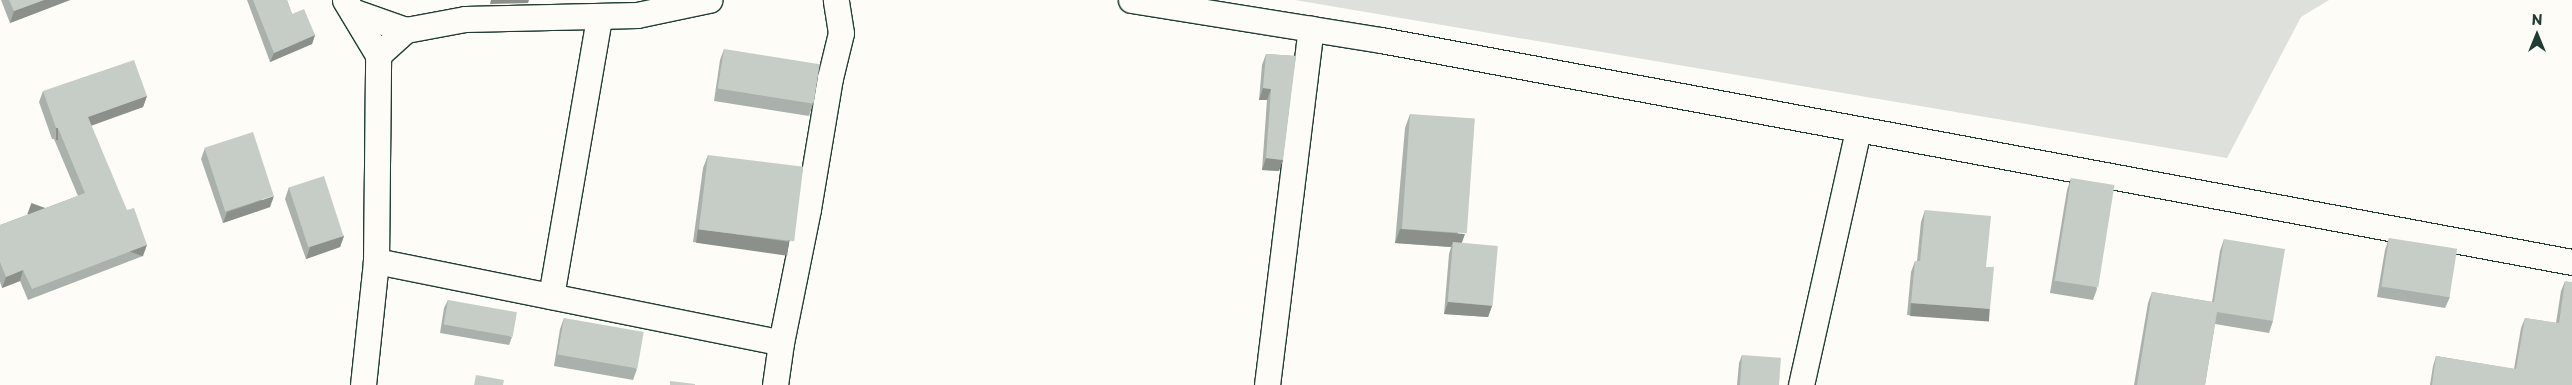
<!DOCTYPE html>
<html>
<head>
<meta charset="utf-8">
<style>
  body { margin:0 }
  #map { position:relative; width:2572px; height:385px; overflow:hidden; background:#fdfcf7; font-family:"Playpen Sans",sans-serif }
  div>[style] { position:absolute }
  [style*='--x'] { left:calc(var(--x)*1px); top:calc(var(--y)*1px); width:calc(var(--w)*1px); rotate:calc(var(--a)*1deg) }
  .green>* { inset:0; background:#dde0db }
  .roads { filter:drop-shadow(1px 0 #1f3d34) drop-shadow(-1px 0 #1f3d34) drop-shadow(0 1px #1f3d34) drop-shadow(0 -1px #1f3d34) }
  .minor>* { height:25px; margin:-12.5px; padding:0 12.5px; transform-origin:12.5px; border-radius:12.5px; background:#fdfcf7 }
  .wall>* { inset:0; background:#aab0ab }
  .shaded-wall>* { inset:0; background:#8b908b; transform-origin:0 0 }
  .building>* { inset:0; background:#c6cdc7; transform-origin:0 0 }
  span { translate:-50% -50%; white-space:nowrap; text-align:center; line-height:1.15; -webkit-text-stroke:4.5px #fdfcf7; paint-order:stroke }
  .north { position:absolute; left:2512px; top:10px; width:50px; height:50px; -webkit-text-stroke:4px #fdfcf7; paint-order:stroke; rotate:0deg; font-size:14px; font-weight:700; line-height:20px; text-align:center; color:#1f3d34 }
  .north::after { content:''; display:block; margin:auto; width:18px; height:22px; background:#1f3d34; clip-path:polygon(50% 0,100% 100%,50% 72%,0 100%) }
</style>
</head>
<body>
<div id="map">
  <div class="green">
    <i style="clip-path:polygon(1295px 0,2329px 0,2301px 17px,2227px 158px)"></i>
  </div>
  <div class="roads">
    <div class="minor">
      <i style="--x:345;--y:0;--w:64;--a:59"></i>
      <i style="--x:1131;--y:0;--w:253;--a:9.1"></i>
      <i style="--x:1381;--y:40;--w:1212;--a:10.56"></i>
      <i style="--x:352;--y:11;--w:57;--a:19.4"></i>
      <i style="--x:376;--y:261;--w:413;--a:11.4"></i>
      <i style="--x:551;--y:296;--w:283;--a:-80.2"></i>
      <i style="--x:363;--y:385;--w:125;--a:-84"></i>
      <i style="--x:376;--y:261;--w:206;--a:-89.4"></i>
      <i style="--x:378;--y:55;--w:38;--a:-42"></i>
      <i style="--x:406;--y:30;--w:60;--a:-10.6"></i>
      <i style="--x:465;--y:19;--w:172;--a:-1.3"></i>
      <i style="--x:637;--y:15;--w:74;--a:-11.8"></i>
      <i style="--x:775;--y:385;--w:42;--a:-81.9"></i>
      <i style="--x:781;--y:343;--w:137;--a:-78.6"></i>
      <i style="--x:808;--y:209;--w:133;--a:-80.5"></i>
      <i style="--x:830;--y:78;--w:46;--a:-76.3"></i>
      <i style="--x:841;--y:33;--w:33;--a:-99"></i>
      <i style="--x:1267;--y:385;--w:359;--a:-83"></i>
      <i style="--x:1801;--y:385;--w:262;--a:-77.4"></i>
    </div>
  </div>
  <div class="wall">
    <i style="clip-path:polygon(1px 0,70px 0,10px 23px)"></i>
    <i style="clip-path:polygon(247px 0,287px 0,292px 14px,315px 35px,312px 44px,270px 62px)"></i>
    <i style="clip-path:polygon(724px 49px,813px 104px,809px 116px,714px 101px,720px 60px)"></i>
    <i style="clip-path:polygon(1266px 54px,1296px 56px,1279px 171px,1262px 170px,1267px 100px,1259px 100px,1262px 65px)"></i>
    <i style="clip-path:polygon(43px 91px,147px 96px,143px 107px,91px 126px,143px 256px,28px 300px,20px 281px,2px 288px,0 282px,0 225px,78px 196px,54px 139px,52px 139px,39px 102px)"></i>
    <i style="clip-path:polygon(1410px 114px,1462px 243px,1492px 306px,1488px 317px,1444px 314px,1449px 254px,1451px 247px,1395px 243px,1405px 128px)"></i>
    <i style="clip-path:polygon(205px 148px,270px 207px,223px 223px,201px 159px)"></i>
    <i style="clip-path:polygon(708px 155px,789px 241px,784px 254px,693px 242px,703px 168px)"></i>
    <i style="clip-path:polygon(2071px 178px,2097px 289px,2093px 300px,2050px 293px,2067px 190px)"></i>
    <i style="clip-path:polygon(289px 187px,344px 236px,340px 247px,306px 259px,285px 199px)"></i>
    <i style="clip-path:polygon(1925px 210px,1986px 267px,1986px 321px,1907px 315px,1911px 272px,1915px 261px,1917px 261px,1921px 222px)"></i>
    <i style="clip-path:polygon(2389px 238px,2450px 297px,2445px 308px,2377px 297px,2385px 250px)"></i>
    <i style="clip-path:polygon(2224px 239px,2273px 321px,2269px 333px,2215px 324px,2205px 385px,2134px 385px,2148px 303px,2152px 292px,2212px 302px,2220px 251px)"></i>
    <i style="clip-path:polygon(2565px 281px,2572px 385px,2430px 385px,2433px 366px,2436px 356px,2514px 369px,2521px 328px,2525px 318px,2556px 323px,2561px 291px)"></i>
    <i style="clip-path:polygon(448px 300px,512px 337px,509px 345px,440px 333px,444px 308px)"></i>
    <i style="clip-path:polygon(564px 318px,637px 369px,633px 380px,554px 366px,560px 329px)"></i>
    <i style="clip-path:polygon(1742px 355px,1779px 385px,1737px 385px,1739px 363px)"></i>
  </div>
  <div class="shaded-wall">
    <i style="clip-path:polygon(44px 0,70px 0,10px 23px,14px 11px)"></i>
    <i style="clip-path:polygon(491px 0,529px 0,528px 3px,490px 4px)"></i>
    <i style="clip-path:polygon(315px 35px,312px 44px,270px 62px,274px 53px)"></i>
    <i style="clip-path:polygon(1263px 88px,1271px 89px,1267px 100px,1259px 100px)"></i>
    <i style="clip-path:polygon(147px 96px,143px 107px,84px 128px,88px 117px)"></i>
    <i style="left:56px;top:128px;width:2px;height:12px"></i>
    <i style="clip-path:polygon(1266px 158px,1283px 160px,1279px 171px,1262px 170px)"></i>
    <i style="clip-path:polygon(274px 196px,270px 207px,223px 223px,227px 212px)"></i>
    <i style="left:698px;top:229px;width:92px;height:14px;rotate:8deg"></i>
    <i style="clip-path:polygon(1400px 229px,1465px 234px,1460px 248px,1453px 242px,1451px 247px,1395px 243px)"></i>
    <i style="clip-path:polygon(344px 236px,340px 247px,306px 259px,310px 247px)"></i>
    <i style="left:147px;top:245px;width:12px;height:123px;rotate:110deg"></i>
    <i style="clip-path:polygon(23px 270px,20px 281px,2px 288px,6px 277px)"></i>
    <i style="clip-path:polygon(1448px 302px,1492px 306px,1488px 317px,1444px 314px)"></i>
    <i style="left:1911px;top:303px;width:79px;height:13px;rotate:4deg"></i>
  </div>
  <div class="building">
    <i style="clip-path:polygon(9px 0,44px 0,14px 11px)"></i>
    <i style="clip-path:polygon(253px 0,287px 0,292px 14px,304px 9px,315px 35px,274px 53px)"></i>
    <i style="left:724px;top:49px;width:97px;height:40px;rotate:9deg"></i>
    <i style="clip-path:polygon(1266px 54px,1296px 56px,1283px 160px,1266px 158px,1271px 89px,1263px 88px)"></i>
    <i style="clip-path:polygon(134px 60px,147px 96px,88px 117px,127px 210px,134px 208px,147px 245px,32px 289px,23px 270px,6px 277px,0 262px,0 225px,85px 193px,58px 128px,56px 128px,43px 91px)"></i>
    <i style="left:1410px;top:114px;width:65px;height:115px;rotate:4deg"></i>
    <i style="left:253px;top:132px;width:67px;height:51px;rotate:72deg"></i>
    <i style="left:708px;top:155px;width:96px;height:75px;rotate:7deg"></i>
    <i style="left:324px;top:176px;width:63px;height:37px;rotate:72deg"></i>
    <i style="left:2071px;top:178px;width:44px;height:104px;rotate:9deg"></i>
    <i style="clip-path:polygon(1925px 210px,1991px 216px,1986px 267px,1994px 267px,1990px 309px,1911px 303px,1915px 261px,1920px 261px)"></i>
    <i style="left:2389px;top:238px;width:69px;height:49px;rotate:9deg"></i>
    <i style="clip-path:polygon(2224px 239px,2285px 249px,2273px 321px,2217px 312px,2205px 385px,2137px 385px,2152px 292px,2214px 302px)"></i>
    <i style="left:1453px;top:242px;width:45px;height:60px;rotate:5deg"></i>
    <i style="clip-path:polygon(2565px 281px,2572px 282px,2572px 385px,2432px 385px,2436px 356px,2516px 369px,2525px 318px,2559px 323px)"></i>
    <i style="left:448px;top:300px;width:70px;height:25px;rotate:10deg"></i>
    <i style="left:564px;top:318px;width:81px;height:37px;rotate:10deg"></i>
    <i style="left:1742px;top:355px;width:39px;height:30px;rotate:4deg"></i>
    <i style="clip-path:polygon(476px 375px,504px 380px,503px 385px,474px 385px)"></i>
    <i style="clip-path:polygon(670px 381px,695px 384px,695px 385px,670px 385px)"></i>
  </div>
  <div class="north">N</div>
</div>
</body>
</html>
